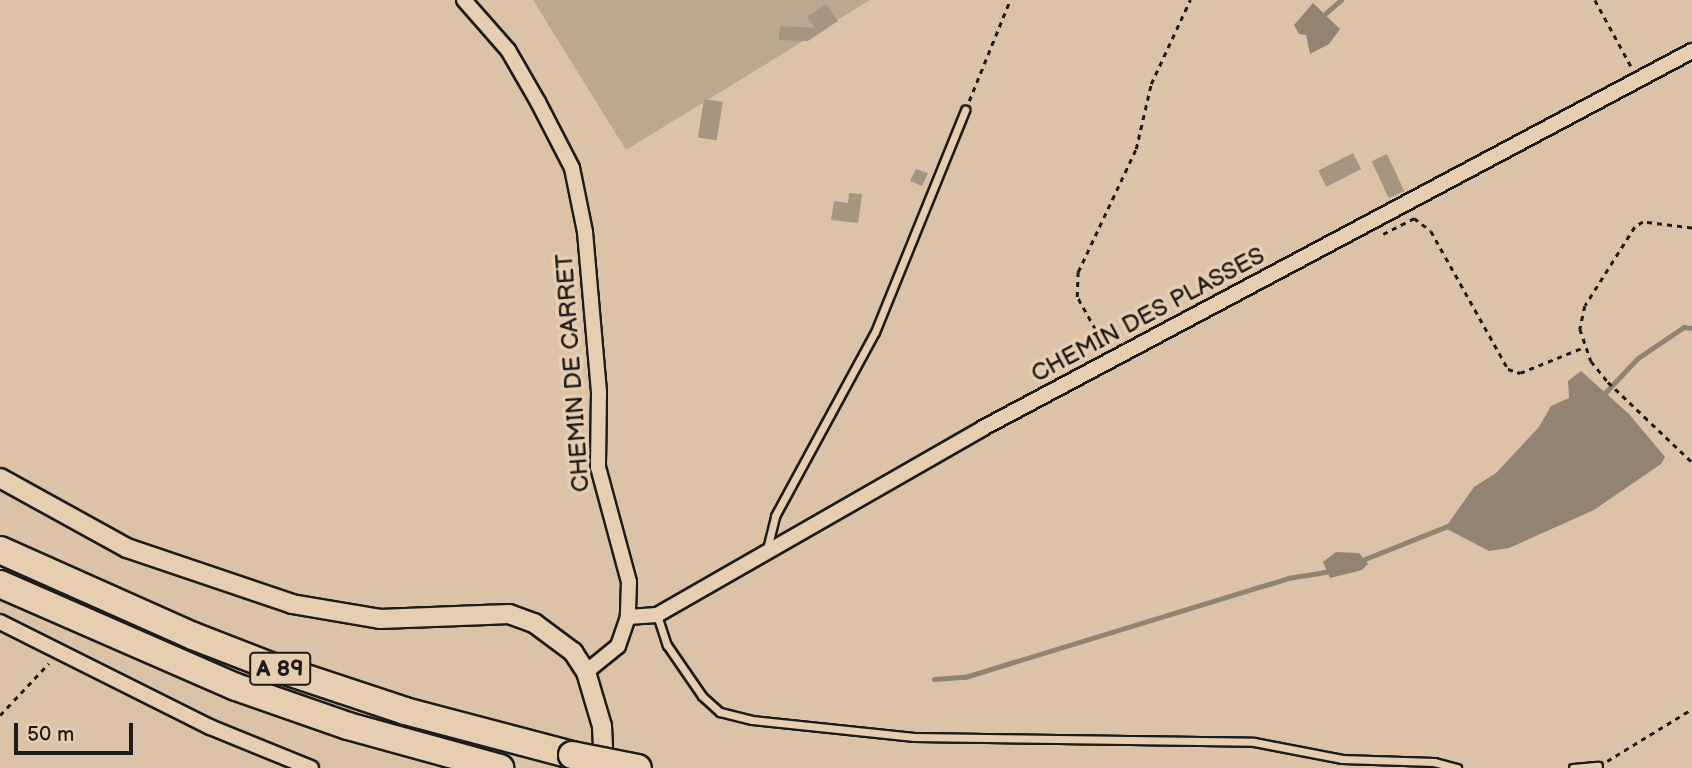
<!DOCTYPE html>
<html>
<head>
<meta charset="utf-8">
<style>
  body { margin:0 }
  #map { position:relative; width:1692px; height:768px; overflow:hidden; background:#dcc3a7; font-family:"Balsamiq Sans",sans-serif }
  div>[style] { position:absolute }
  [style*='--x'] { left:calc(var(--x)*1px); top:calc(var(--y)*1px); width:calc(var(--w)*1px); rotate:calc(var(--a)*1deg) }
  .green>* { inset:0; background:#bca790 }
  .water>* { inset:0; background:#928372 }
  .stream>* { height:4.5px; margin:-2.25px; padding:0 2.25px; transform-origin:2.25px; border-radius:2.25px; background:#928372 }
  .building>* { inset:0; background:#a69580; transform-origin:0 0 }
  .path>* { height:2.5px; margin-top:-1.25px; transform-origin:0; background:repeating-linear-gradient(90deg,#1c1c1c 0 5px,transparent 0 10px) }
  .roads { filter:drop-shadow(2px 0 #1c1c1c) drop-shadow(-2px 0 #1c1c1c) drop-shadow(0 2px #1c1c1c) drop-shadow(0 -2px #1c1c1c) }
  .service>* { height:7px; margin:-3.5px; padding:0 3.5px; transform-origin:3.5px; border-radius:3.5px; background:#e8ceb0 }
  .minor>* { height:14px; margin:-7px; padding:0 7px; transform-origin:7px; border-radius:7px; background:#e8ceb0 }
  .tertiary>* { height:18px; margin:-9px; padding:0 9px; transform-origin:9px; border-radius:9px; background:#e8ceb0 }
  .motorway>* { height:26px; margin:-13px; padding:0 13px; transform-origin:13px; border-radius:13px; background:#e8ceb0 }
  .bridges { filter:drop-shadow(2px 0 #1c1c1c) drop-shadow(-2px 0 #1c1c1c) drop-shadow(0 2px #1c1c1c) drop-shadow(0 -2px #1c1c1c) }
  .motorway-bridge>* { height:26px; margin:-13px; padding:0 13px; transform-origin:13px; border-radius:13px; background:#e8ceb0 }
  span { translate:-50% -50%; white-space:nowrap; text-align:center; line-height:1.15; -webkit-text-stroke:7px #e8ceb0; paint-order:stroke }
  .shield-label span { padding:2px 5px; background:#e8ceb0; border:2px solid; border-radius:5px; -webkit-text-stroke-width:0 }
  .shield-label { font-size:23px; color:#1c1c1c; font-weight:700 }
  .street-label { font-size:24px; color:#1c1c1c }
  .scale { position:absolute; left:14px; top:723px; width:119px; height:32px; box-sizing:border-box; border:4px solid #1c1c1c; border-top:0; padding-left:9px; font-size:21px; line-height:24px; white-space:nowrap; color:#1c1c1c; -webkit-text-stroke:5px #e8ceb0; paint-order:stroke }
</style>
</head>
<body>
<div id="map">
  <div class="green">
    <i style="clip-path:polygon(533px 0,870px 0,626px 150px)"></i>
  </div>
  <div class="water">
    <i style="clip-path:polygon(1313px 3px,1340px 29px,1329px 44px,1310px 54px,1306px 35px,1299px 34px,1294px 25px)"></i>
    <i style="clip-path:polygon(1581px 371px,1629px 414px,1665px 457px,1661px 464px,1594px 510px,1509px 548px,1489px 551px,1445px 528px,1474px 487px,1496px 473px,1539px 427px,1551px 406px,1569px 398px,1568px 381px)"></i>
    <i style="clip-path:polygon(1336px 552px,1359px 553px,1368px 564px,1362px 570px,1330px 578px,1323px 562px)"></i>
  </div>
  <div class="stream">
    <i style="--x:1326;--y:13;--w:20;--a:-41"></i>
    <i style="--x:1602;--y:396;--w:52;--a:-46.5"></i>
    <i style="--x:1638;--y:358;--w:55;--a:-34"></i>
    <i style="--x:1684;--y:327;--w:8;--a:7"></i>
    <i style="--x:1365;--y:559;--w:89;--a:-21.7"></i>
    <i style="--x:934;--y:679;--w:31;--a:-4"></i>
    <i style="--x:965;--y:677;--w:338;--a:-17"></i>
    <i style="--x:1288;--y:578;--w:39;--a:-9"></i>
  </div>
  <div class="building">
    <i style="clip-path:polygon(826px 4px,838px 21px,808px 41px,779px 40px,780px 26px,815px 28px,807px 17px)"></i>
    <i style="left:704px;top:99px;width:19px;height:39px;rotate:9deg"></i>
    <i style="left:1353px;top:153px;width:18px;height:39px;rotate:63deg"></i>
    <i style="left:1387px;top:154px;width:41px;height:17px;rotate:65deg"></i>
    <i style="clip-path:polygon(916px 169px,928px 173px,922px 186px,910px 181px)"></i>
    <i style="clip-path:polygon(849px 193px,862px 194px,858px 223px,831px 220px,834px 201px,848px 203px)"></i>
  </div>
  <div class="path">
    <i style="--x:1595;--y:0;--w:77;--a:61.4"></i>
    <i style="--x:969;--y:101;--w:109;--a:-67.9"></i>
    <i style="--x:1692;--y:228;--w:49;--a:-173"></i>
    <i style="--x:1643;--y:222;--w:9;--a:148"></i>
    <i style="--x:1635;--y:227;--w:93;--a:122.3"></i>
    <i style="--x:1585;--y:306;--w:24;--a:102"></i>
    <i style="--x:1580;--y:329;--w:34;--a:71"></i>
    <i style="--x:1591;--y:361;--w:27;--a:51"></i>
    <i style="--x:1608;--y:382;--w:116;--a:43.6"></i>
    <i style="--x:1383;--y:234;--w:35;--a:-27"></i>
    <i style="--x:1414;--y:218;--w:21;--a:37"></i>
    <i style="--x:1431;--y:231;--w:158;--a:60.8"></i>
    <i style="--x:1508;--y:369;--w:13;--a:18"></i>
    <i style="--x:1520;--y:373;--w:69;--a:-22.1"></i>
    <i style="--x:1105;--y:347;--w:57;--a:-119.2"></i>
    <i style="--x:1077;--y:297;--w:25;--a:-88"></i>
    <i style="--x:1078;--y:272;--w:136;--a:-64.8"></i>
    <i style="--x:1136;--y:149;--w:67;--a:-77"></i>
    <i style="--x:1151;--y:84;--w:93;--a:-65.1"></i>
    <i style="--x:0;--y:715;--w:71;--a:-46.7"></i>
    <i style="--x:1607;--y:761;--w:100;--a:-31.5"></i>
  </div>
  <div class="roads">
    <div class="service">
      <i style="--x:767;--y:549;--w:34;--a:-76"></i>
      <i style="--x:775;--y:516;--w:209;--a:-61.5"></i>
      <i style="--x:875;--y:332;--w:240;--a:-67.9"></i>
      <i style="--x:657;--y:615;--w:32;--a:72"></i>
      <i style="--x:667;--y:645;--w:62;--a:55.5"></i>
      <i style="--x:702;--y:696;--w:24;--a:42"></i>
      <i style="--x:720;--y:712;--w:33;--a:14"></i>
      <i style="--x:752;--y:720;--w:163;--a:6"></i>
      <i style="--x:914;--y:737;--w:340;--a:0.8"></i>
      <i style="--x:1254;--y:742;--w:90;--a:10.9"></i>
      <i style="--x:1342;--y:759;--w:92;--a:1.9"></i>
      <i style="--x:1434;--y:762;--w:24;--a:15"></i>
      <i style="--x:1573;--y:768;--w:25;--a:-5"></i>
    </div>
    <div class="minor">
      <i style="--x:464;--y:0;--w:67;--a:48.7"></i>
      <i style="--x:508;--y:50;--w:60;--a:60"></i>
      <i style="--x:538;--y:102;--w:74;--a:62.7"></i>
      <i style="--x:572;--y:168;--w:65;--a:78.5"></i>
      <i style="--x:585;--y:232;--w:161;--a:85"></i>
      <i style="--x:599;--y:392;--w:75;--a:90.8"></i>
      <i style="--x:598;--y:467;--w:119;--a:74.9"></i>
      <i style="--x:629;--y:582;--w:35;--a:92"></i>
      <i style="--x:628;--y:617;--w:31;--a:109"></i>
      <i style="--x:618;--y:646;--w:41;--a:140.9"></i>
      <i style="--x:628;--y:617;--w:29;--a:-4"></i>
      <i style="--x:657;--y:615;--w:376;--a:-29.8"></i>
      <i style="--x:983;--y:428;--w:803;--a:-28"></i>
      <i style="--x:0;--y:622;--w:235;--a:26.6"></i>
      <i style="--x:210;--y:727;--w:109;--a:22.1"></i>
    </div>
    <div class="tertiary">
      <i style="--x:0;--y:478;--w:145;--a:28.9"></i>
      <i style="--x:127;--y:548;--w:174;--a:18.7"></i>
      <i style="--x:292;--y:604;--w:89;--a:9.7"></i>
      <i style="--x:380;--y:619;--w:129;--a:-2.2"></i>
      <i style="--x:509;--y:614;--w:27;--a:20"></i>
      <i style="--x:534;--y:623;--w:49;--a:36.6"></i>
      <i style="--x:573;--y:652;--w:24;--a:57"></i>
      <i style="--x:586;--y:672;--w:56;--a:73.5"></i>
      <i style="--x:602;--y:726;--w:42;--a:87.3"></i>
    </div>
    <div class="motorway">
      <i style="--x:0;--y:550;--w:211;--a:24"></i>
      <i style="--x:193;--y:636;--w:89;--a:21.1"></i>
      <i style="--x:276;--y:668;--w:136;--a:18.4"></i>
      <i style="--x:405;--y:711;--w:173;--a:14.8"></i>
      <i style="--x:0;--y:584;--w:257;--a:23.6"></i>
      <i style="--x:236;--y:687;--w:119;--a:19.2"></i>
      <i style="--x:348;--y:726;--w:158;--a:15.4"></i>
    </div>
  </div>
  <div class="bridges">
    <div class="motorway-bridge">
      <i style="--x:572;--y:755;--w:67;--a:11.1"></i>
    </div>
  </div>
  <div class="shield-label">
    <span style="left:280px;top:669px">A 89</span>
  </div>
  <div class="street-label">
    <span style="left:1148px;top:315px;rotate:-28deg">CHEMIN DES PLASSES</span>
    <span style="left:573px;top:373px;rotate:-94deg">CHEMIN DE CARRET</span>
  </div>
  <div class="scale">50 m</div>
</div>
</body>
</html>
